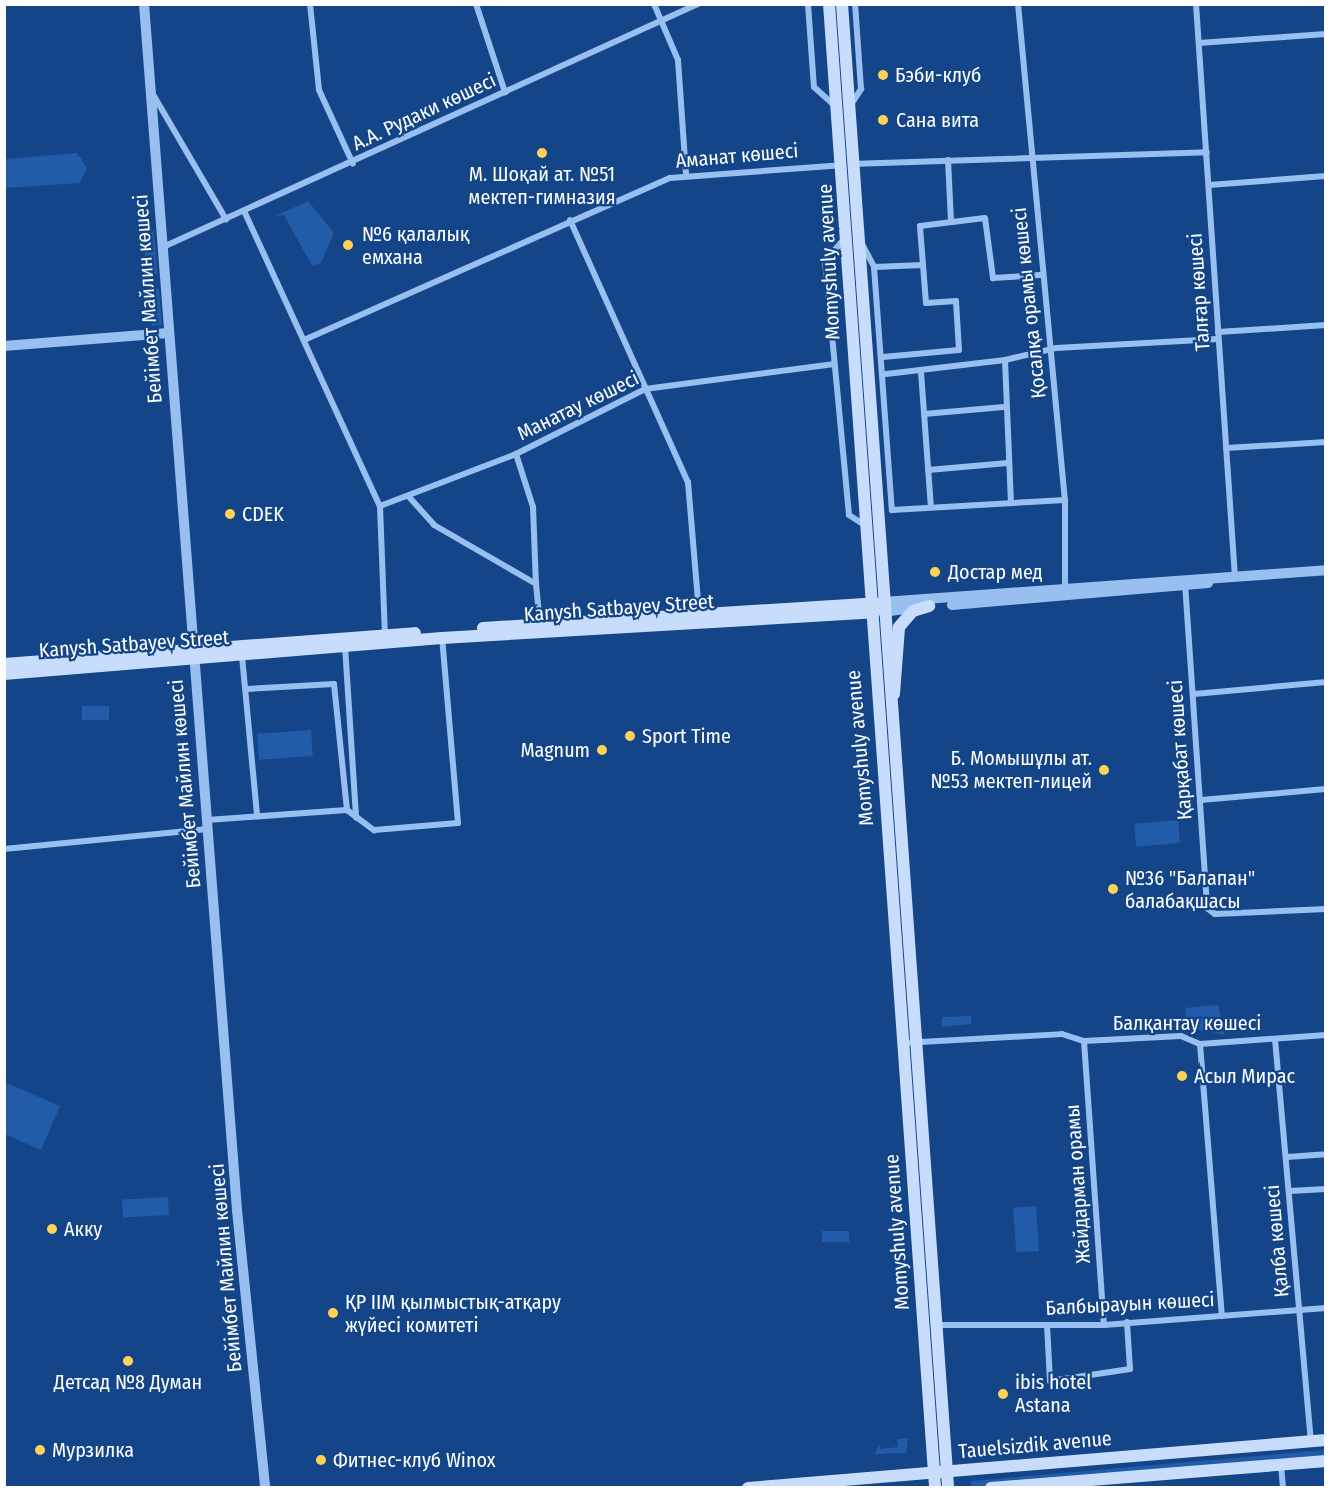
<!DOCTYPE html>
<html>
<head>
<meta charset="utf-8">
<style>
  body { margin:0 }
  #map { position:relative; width:1330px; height:1492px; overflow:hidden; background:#134588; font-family:"Fira Sans Condensed",sans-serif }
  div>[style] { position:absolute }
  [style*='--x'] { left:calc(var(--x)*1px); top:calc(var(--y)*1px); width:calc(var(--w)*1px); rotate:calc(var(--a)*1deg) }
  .green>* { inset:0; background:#225ba7; transform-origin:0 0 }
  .minor>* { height:6px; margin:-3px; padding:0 3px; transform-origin:3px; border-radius:3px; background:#99bff0 }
  .tertiary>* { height:10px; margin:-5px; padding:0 5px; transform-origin:5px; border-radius:5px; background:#99bff0 }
  .secondary>* { height:12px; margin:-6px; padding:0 6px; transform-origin:6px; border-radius:6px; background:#c7ddfb }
  .dots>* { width:16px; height:16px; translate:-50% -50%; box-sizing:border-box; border:3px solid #134588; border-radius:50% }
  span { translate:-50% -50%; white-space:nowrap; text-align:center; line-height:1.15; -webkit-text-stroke:4.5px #134588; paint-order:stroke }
  .poi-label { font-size:20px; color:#fff }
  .left { translate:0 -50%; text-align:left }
  .right { translate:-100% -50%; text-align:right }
  .street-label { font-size:20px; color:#fff }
  .frame { position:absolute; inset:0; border:6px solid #fff; pointer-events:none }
</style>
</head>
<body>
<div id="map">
  <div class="green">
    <i style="clip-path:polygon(77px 153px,87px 168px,80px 183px,5px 188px,5px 159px)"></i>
    <i style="clip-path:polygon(308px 201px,334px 233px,321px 263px,312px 266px,284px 215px,275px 216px)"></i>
    <i style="clip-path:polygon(154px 231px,157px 273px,148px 279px,142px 233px)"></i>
    <i style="clip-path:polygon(148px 286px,159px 289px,162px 325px,152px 326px)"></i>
    <i style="left:109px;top:706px;width:14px;height:27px;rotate:90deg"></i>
    <i style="left:311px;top:730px;width:26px;height:54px;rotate:86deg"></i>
    <i style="left:1178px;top:820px;width:23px;height:44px;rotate:85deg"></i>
    <i style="clip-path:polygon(1218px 1005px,1225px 1035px,1187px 1028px,1185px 1008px)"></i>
    <i style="clip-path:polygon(971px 1016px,971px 1024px,942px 1027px,942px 1017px)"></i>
    <i style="clip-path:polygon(4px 1082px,60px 1106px,41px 1150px,5px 1134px)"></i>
    <i style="left:168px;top:1197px;width:18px;height:46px;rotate:87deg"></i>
    <i style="left:1036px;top:1206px;width:45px;height:23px;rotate:86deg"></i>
    <i style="left:849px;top:1231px;width:11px;height:27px;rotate:90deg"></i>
    <i style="clip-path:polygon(908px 1438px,906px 1453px,875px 1454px,879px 1444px,880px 1449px,898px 1447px,897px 1439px)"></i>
    <i style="clip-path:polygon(1325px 1450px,1325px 1455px,971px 1487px,971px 1481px)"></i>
  </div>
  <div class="minor">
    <i style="--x:310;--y:4;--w:86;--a:84"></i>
    <i style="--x:319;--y:90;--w:81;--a:65.3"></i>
    <i style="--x:476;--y:4;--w:93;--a:71.8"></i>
    <i style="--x:654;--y:4;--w:61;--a:66.8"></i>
    <i style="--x:678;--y:60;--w:115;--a:86"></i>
    <i style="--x:808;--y:4;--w:83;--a:85.9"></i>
    <i style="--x:814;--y:87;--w:28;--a:42"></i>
    <i style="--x:1018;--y:4;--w:498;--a:84.6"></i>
    <i style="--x:1065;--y:500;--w:89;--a:90"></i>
    <i style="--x:1196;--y:4;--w:574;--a:86.11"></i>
    <i style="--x:1199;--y:43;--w:127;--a:-4.1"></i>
    <i style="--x:154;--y:96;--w:143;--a:59.7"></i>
    <i style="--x:852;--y:103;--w:17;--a:-57"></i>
    <i style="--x:861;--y:89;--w:85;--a:-94"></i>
    <i style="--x:948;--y:160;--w:62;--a:87.2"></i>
    <i style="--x:851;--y:164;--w:356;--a:-1.9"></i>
    <i style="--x:1209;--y:185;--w:117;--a:-4.4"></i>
    <i style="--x:245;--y:213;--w:323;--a:65.3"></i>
    <i style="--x:380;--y:506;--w:129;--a:87.8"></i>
    <i style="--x:570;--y:220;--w:287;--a:65.8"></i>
    <i style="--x:688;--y:482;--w:131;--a:85.2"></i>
    <i style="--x:845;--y:238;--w:30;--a:131"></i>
    <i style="--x:825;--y:261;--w:255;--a:84.6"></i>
    <i style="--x:849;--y:515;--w:17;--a:33"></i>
    <i style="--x:862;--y:244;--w:26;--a:62"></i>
    <i style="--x:874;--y:267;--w:244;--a:85.8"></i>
    <i style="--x:892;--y:510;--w:173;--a:-3.3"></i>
    <i style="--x:163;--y:247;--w:588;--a:-24.43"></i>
    <i style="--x:874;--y:267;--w:49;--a:-2.3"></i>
    <i style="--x:1218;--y:332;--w:108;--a:-3.7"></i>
    <i style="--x:304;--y:340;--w:400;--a:-23.9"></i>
    <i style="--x:670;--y:178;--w:171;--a:-4.3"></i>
    <i style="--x:883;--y:357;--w:76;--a:-5.3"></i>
    <i style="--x:959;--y:350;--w:49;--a:-93.5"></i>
    <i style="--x:956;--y:301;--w:30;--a:176"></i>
    <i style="--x:926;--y:303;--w:77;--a:-94.5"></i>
    <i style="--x:920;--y:226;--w:65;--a:-7"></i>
    <i style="--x:985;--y:218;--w:61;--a:82.4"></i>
    <i style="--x:993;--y:278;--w:47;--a:-3.7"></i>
    <i style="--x:1005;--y:360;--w:142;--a:87.6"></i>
    <i style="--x:921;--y:372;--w:135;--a:85.8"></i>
    <i style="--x:886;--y:374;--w:120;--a:-6.7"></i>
    <i style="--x:1005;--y:360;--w:52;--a:-13.2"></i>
    <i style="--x:1056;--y:348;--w:162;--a:-3.2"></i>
    <i style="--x:924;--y:414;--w:80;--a:-5"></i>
    <i style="--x:1226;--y:448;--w:100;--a:-3.4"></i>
    <i style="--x:516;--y:454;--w:56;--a:72.2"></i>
    <i style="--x:533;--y:507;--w:77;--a:87.8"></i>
    <i style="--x:928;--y:470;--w:80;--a:-5"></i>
    <i style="--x:410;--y:498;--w:36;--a:48"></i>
    <i style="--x:434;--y:525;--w:118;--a:30"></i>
    <i style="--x:536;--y:584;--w:40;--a:84.3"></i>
    <i style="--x:380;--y:506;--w:146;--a:-20.9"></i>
    <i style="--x:516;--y:454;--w:144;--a:-26.7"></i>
    <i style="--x:645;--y:389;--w:191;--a:-7.5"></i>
    <i style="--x:1185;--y:583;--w:326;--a:86.1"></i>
    <i style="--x:1207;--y:908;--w:10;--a:37"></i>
    <i style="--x:1215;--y:914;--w:111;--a:-2.6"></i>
    <i style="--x:345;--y:646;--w:172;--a:86.3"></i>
    <i style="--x:242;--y:656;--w:161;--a:84.6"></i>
    <i style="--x:247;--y:689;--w:87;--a:-3.3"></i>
    <i style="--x:334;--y:684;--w:127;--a:84.1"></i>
    <i style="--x:1194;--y:694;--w:133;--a:-5.2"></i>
    <i style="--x:1201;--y:800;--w:125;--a:-5"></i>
    <i style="--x:207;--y:820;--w:140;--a:-4.1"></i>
    <i style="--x:347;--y:810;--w:34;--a:37"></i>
    <i style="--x:374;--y:830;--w:84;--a:-4.8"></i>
    <i style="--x:458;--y:823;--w:186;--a:-94.9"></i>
    <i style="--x:4;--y:849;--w:205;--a:-5.6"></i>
    <i style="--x:1275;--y:1039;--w:404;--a:84.9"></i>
    <i style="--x:1084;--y:1041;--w:285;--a:86"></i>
    <i style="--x:903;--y:1043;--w:159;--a:-3.2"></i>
    <i style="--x:1062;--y:1034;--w:23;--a:18"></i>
    <i style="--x:1084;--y:1041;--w:97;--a:-3"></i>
    <i style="--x:1181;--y:1036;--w:21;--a:23"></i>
    <i style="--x:1200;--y:1044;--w:126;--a:-4.1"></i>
    <i style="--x:1200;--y:1044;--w:273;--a:85.4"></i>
    <i style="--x:1287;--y:1157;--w:39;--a:-4"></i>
    <i style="--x:1290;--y:1191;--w:36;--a:-3"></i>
    <i style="--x:937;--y:1325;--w:167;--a:0"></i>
    <i style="--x:1104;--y:1325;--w:223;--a:-4.4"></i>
    <i style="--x:1047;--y:1325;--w:56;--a:86.9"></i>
    <i style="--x:1050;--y:1381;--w:81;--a:-8.5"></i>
    <i style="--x:1130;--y:1369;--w:47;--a:-93.7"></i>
    <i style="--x:1281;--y:1465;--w:23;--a:85"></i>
  </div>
  <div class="tertiary">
    <i style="--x:144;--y:4;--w:1210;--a:85.59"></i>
    <i style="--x:237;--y:1210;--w:279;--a:84.2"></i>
    <i style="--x:4;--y:346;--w:165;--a:-4.5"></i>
    <i style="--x:883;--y:602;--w:444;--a:-4.1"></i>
    <i style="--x:952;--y:605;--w:257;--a:-4.9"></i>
    <i style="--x:883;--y:612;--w:36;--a:-8"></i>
  </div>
  <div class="secondary">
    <i style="--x:829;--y:4;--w:1488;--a:85.91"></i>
    <i style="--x:842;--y:4;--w:1488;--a:85.91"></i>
    <i style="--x:483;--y:628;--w:394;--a:-3.6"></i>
    <i style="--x:4;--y:664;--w:412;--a:-4.3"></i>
    <i style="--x:4;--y:674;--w:439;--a:-4.7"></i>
    <i style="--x:442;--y:638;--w:433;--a:-3.4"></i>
    <i style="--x:894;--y:694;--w:67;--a:-85.7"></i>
    <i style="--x:899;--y:627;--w:21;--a:-49"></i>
    <i style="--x:913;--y:611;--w:17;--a:-17"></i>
    <i style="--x:748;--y:1488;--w:580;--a:-4.75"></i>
    <i style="--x:991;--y:1488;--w:336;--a:-4.6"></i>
  </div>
  <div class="dots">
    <i style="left:883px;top:75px;background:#ffd158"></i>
    <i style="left:883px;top:120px;background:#ffd158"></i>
    <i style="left:542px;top:153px;background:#ffd158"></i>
    <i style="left:348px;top:245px;background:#ffd158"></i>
    <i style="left:230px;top:514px;background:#ffd158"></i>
    <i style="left:935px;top:572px;background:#ffd158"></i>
    <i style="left:630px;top:736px;background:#ffd158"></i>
    <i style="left:602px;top:750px;background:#ffd158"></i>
    <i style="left:1104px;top:770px;background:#ffd158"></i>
    <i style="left:1113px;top:889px;background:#ffd158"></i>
    <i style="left:1182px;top:1076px;background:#ffd158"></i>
    <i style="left:52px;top:1229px;background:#ffd158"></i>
    <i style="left:333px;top:1313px;background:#ffd158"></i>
    <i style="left:128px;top:1361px;background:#ffd158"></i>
    <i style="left:1003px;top:1394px;background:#ffd158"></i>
    <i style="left:40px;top:1450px;background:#ffd158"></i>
    <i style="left:321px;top:1460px;background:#ffd158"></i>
  </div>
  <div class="poi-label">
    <span class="left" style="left:895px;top:75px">Бэби-клуб</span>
    <span class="left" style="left:896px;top:120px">Сана вита</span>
    <span style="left:542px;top:186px">М. Шоқай ат. №51<br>мектеп-гимназия</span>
    <span class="left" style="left:362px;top:246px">№6 қалалық<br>емхана</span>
    <span class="left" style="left:242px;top:514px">CDEK</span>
    <span class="left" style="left:948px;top:572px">Достар мед</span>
    <span class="left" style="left:642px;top:736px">Sport Time</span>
    <span class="right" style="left:590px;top:750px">Magnum</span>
    <span class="right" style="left:1092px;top:770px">Б. Момышұлы ат.<br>№53 мектеп-лицей</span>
    <span class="left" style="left:1125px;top:890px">№36 "Балапан"<br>балабақшасы</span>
    <span class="left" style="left:1194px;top:1076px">Асыл Мирас</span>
    <span class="left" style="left:64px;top:1229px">Акку</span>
    <span class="left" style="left:345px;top:1314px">ҚР ІІМ қылмыстық-атқару<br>жүйесі комитеті</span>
    <span style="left:128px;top:1382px">Детсад №8 Думан</span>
    <span class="left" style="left:1015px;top:1394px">ibis hotel<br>Astana</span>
    <span class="left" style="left:52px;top:1450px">Мурзилка</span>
    <span class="left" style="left:333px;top:1460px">Фитнес-клуб Winox</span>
  </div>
  <div class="street-label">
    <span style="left:424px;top:112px;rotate:-25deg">А.А. Рудаки көшесі</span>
    <span style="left:737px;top:156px;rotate:-5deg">Аманат көшесі</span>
    <span style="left:829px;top:262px;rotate:-93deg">Momyshuly avenue</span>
    <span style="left:1199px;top:292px;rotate:-94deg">Талғар көшесі</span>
    <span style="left:148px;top:299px;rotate:-94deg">Бейімбет Майлин көшесі</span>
    <span style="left:1029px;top:303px;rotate:-96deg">Қосалқа орамы көшесі</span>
    <span style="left:578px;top:406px;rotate:-26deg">Манатау көшесі</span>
    <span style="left:619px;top:608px;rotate:-4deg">Kanysh Satbayev Street</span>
    <span style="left:134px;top:644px;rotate:-4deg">Kanysh Satbayev Street</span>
    <span style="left:860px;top:748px;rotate:-95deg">Momyshuly avenue</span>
    <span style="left:1180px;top:750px;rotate:-94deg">Қарқабат көшесі</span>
    <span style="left:185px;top:784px;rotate:-95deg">Бейімбет Майлин көшесі</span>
    <span style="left:1187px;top:1023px">Балқантау көшесі</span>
    <span style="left:1078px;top:1184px;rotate:-94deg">Жайдарман орамы</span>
    <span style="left:897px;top:1232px;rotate:-94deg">Momyshuly avenue</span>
    <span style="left:1277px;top:1241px;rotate:-95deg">Қалба көшесі</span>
    <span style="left:226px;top:1268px;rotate:-95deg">Бейімбет Майлин көшесі</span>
    <span style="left:1130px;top:1304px;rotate:-3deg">Балбырауын көшесі</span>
    <span style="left:1035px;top:1445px;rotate:-5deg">Tauelsizdik avenue</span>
  </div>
  <div class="frame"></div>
</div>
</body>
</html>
